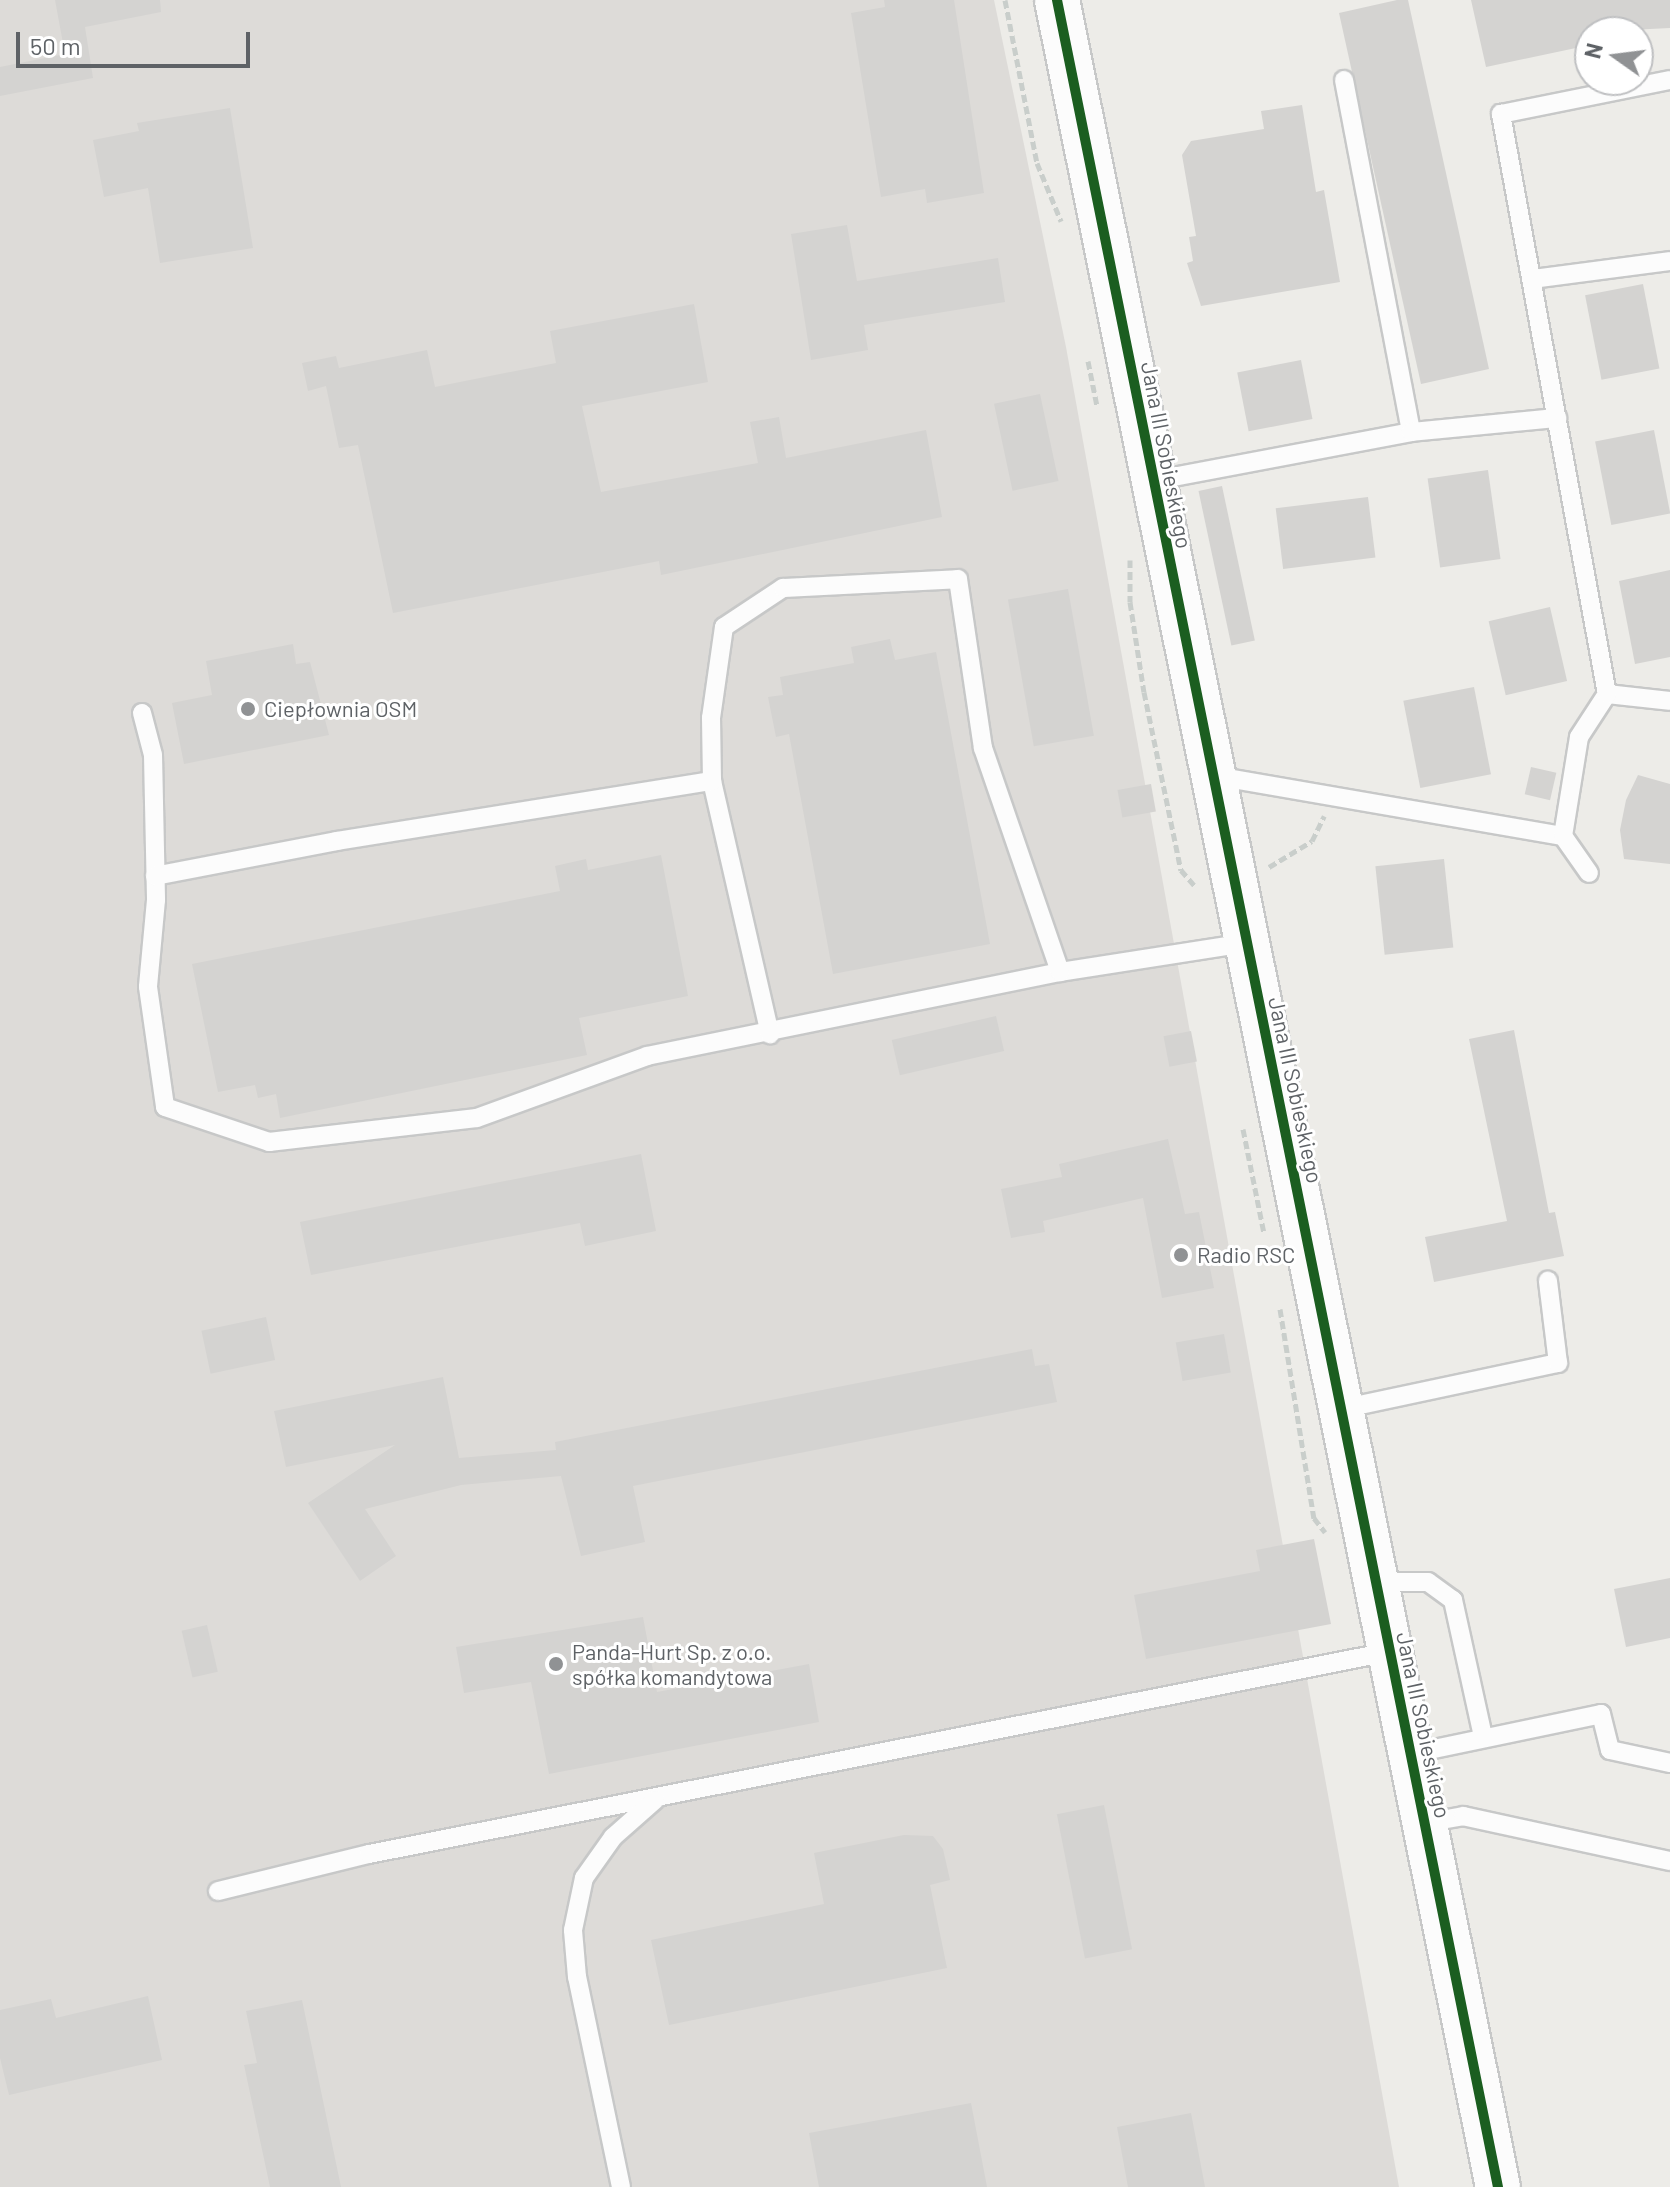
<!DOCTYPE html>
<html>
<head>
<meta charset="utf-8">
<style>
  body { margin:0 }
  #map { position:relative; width:1670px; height:2187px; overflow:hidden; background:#edece8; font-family:Barlow,sans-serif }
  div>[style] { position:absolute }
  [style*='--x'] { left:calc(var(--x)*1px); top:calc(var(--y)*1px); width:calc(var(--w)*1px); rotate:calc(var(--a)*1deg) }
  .industrial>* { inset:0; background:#dddbd8 }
  .building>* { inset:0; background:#d4d3d1; transform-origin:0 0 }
  .path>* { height:5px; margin-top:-2.5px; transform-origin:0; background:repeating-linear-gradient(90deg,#c9cecb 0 8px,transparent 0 12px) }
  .roads { filter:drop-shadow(2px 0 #c7c8c8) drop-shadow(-2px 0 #c7c8c8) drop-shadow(0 2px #c7c8c8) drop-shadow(0 -2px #c7c8c8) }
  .lane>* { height:18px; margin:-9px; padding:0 9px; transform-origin:9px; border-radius:9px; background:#fcfcfc }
  .secondary>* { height:44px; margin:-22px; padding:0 22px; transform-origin:22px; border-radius:22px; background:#fcfcfc }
  .cycleway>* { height:10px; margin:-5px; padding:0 5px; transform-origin:5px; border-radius:5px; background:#1b5e20 }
  .dots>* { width:22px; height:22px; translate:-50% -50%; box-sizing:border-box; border:4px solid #fff; border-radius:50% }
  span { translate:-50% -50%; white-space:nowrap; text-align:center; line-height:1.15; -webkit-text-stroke:6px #fff; paint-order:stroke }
  .street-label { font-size:22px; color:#5e6266 }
  .poi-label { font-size:22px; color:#5e6266 }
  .left { translate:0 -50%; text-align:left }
  .north { position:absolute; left:1574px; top:16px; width:80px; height:80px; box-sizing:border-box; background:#fff; border:2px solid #bfc0c2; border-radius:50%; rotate:284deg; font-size:22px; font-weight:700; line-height:32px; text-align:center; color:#5e6266 }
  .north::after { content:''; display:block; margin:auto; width:28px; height:36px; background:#909294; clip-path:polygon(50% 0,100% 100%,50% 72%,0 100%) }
  .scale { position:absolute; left:16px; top:32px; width:234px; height:36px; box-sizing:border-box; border:4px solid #5e6266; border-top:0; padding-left:10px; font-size:24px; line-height:28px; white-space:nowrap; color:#5e6266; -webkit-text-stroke:6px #fff; paint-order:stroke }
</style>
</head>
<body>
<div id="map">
  <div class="industrial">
    <i style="clip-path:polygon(0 0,994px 0,1066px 347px,1399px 2187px,0 2187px)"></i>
  </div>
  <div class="building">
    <i style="clip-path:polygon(55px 0,160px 0,161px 12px,85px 27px,93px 78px,0 96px,0 67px,65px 54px)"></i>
    <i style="clip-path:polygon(884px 0,954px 0,984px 193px,927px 203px,925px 189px,881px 197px,851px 13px,885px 7px)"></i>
    <i style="clip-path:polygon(1397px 0,1408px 0,1489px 369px,1421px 384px,1339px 13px)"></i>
    <i style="clip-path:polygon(1471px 0,1670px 0,1670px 28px,1590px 32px,1590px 45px,1486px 67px)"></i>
    <i style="clip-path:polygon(1302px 105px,1316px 192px,1324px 190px,1340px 282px,1201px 306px,1187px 263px,1193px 261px,1189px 237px,1196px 236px,1182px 155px,1191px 141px,1264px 129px,1261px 111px)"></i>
    <i style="clip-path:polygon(230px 108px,253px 248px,160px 263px,148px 188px,104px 197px,93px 140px,139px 131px,137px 123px)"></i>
    <i style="clip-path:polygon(847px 225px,857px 281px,998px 258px,1005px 302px,864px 325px,868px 350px,811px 360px,791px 234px)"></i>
    <i style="left:1643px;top:284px;width:86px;height:59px;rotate:79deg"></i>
    <i style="clip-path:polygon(694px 304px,708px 382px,582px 406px,601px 492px,758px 463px,750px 422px,779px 417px,786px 458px,926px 430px,942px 517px,661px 575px,659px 561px,393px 613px,358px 445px,339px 448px,326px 386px,308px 391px,302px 363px,336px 356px,339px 368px,427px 350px,435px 387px,556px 363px,550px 331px)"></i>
    <i style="left:1301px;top:360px;width:60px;height:65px;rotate:79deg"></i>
    <i style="left:1040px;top:394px;width:89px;height:47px;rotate:78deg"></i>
    <i style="left:1654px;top:430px;width:85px;height:60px;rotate:79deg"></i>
    <i style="left:1488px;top:470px;width:90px;height:61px;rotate:82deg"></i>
    <i style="left:1222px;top:486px;width:158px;height:24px;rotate:78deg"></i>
    <i style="left:1368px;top:497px;width:61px;height:93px;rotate:83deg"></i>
    <i style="clip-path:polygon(1670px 570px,1670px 657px,1635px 664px,1619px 581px)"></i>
    <i style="left:1068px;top:589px;width:149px;height:61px;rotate:80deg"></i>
    <i style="left:1550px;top:607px;width:76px;height:63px;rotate:77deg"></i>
    <i style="clip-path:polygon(890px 639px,895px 660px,936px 652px,990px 944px,833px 974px,789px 734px,776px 737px,768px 697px,783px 695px,780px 677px,854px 663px,851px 647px)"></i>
    <i style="clip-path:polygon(293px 644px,296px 664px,310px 662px,329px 735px,184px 764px,172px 703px,212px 695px,206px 661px)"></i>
    <i style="left:1474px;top:687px;width:89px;height:72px;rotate:79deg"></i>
    <i style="left:1531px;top:767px;width:26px;height:28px;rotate:13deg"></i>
    <i style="clip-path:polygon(1638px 775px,1670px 784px,1670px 864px,1624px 859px,1620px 830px,1626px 800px)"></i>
    <i style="left:1151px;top:784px;width:28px;height:34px;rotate:80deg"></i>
    <i style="clip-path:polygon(661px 855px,688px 996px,579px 1018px,587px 1055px,280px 1118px,276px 1094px,258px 1098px,255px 1085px,218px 1092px,192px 964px,560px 891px,555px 866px,586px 859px,588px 870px)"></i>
    <i style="left:1444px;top:859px;width:89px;height:69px;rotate:84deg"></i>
    <i style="left:996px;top:1016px;width:36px;height:107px;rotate:77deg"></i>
    <i style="clip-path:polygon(1514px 1030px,1549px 1213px,1555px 1212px,1564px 1256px,1434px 1282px,1425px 1237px,1507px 1221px,1469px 1039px)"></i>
    <i style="left:1191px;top:1031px;width:31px;height:28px;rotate:79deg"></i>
    <i style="clip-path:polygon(1168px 1139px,1185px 1214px,1199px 1212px,1214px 1288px,1162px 1298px,1143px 1198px,1043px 1221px,1045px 1232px,1011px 1238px,1001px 1189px,1062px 1177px,1059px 1164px)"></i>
    <i style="clip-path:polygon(641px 1154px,656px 1231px,585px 1246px,580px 1223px,311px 1275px,300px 1222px)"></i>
    <i style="left:266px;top:1317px;width:44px;height:66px;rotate:78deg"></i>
    <i style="left:1224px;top:1334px;width:39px;height:49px;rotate:80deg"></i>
    <i style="clip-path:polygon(1032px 1349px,1035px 1366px,1049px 1364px,1057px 1402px,633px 1486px,645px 1542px,581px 1556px,561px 1476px,461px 1485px,365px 1509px,396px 1556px,360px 1581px,308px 1503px,395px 1445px,286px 1467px,274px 1411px,443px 1377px,459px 1458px,556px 1450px,555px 1442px)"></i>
    <i style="clip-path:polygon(1314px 1539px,1331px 1624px,1146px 1659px,1134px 1595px,1260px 1571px,1256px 1550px)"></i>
    <i style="clip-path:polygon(1670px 1578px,1670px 1638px,1626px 1647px,1614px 1589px)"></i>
    <i style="clip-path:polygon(643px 1617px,657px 1692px,809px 1664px,819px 1722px,549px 1774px,531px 1682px,464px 1693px,456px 1647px)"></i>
    <i style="left:207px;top:1625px;width:48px;height:26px;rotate:77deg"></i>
    <i style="left:1104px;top:1805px;width:147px;height:48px;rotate:79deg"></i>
    <i style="clip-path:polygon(904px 1835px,933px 1836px,943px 1849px,950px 1880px,930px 1885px,947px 1968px,669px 2025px,651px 1940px,824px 1904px,814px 1853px)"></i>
    <i style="clip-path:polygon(148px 1996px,162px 2060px,9px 2095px,0 2058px,0 2010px,51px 1999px,56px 2018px)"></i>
    <i style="clip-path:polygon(302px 2000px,341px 2187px,270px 2187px,244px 2065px,257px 2063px,246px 2011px)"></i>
    <i style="clip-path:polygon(971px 2103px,987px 2187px,819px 2187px,809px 2133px)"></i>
    <i style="clip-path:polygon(1191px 2113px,1205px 2187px,1128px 2187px,1117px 2127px)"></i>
  </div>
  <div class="path">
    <i style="--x:1005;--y:0;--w:166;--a:78.9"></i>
    <i style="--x:1037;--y:163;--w:63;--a:67.5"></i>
    <i style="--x:1088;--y:361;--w:46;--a:78.7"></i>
    <i style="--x:1130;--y:560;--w:42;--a:90"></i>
    <i style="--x:1130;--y:602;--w:91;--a:81.2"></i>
    <i style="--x:1144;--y:692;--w:182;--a:78.3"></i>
    <i style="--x:1181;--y:870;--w:20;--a:49"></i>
    <i style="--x:1269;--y:867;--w:50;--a:-31.2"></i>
    <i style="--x:1312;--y:841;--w:28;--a:-64"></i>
    <i style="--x:1243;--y:1129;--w:106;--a:78.6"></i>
    <i style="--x:1280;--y:1309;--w:212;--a:80.8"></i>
    <i style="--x:1314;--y:1518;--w:18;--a:52"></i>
  </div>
  <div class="roads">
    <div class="lane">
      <i style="--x:1344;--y:80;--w:358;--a:79.2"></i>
      <i style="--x:1533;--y:279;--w:138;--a:-7.5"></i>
      <i style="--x:1152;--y:481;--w:264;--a:-10.7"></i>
      <i style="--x:1411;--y:432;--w:147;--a:-5.5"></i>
      <i style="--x:1607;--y:694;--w:63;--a:6.3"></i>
      <i style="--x:142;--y:713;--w:43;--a:75.3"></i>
      <i style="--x:153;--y:755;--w:145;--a:88.8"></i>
      <i style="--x:156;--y:900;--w:87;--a:95.3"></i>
      <i style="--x:148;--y:987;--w:121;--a:81.9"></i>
      <i style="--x:165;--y:1107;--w:110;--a:18.6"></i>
      <i style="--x:269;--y:1142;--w:209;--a:-6.6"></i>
      <i style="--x:477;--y:1118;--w:181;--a:-20"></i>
      <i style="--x:647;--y:1056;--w:421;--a:-11.5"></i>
      <i style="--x:1060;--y:972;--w:188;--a:-8.9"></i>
      <i style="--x:1215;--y:776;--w:353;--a:9.8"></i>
      <i style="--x:1563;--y:836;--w:45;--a:54.9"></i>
      <i style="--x:712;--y:781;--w:260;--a:77.1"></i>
      <i style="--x:1563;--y:836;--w:100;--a:-80.8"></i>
      <i style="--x:1579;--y:737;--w:51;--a:-56.9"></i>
      <i style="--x:1607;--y:694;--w:590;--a:-100.36"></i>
      <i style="--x:1501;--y:114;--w:172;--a:-11.4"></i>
      <i style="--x:155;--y:876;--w:185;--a:-10.9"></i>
      <i style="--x:337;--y:841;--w:380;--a:-9.1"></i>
      <i style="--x:712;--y:781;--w:63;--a:-90.9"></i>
      <i style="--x:711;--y:718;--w:92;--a:-81.9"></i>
      <i style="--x:724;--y:627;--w:71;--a:-33.5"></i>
      <i style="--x:783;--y:588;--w:175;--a:-2.9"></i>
      <i style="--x:958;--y:579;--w:171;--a:81.6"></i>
      <i style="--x:983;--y:748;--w:237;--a:71"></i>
      <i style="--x:1341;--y:1409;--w:222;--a:-12"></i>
      <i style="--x:1558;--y:1363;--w:83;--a:-97"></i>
      <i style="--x:1374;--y:1582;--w:54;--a:0"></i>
      <i style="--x:1428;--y:1582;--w:31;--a:36"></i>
      <i style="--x:1453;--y:1600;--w:140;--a:77.6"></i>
      <i style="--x:1410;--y:1754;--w:195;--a:-11.8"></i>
      <i style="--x:1601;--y:1714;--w:37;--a:76"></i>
      <i style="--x:1610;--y:1750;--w:61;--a:12.2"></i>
      <i style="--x:1424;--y:1823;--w:40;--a:-10"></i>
      <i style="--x:1463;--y:1816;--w:212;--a:12.3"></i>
      <i style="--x:218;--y:1891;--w:155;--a:-13.8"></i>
      <i style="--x:369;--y:1854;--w:1039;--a:-11.21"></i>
      <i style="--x:621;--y:2187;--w:215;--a:-101.8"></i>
      <i style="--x:577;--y:1977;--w:47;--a:-94.9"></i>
      <i style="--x:573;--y:1930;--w:53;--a:-78.1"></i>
      <i style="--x:584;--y:1878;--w:50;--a:-54.7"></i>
      <i style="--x:613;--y:1837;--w:56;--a:-41.4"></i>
    </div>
    <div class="secondary">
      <i style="--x:1057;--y:0;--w:2231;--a:78.6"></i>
    </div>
  </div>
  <div class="cycleway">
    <i style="--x:1057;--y:0;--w:2231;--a:78.6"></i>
  </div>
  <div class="dots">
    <i style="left:248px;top:709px;background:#909294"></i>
    <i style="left:1181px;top:1255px;background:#909294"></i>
    <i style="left:556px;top:1664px;background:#909294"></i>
  </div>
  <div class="street-label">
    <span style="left:1167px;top:455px;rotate:79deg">Jana III Sobieskiego</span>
    <span style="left:1296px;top:1090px;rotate:78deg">Jana III Sobieskiego</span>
    <span style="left:1424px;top:1725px;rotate:78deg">Jana III Sobieskiego</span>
  </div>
  <div class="poi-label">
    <span class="left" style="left:264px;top:709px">Ciepłownia OSM</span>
    <span class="left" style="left:1197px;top:1255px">Radio RSC</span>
    <span class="left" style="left:572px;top:1664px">Panda-Hurt Sp. z o.o.<br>spółka komandytowa</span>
  </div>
  <div class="north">N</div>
  <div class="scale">50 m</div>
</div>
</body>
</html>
